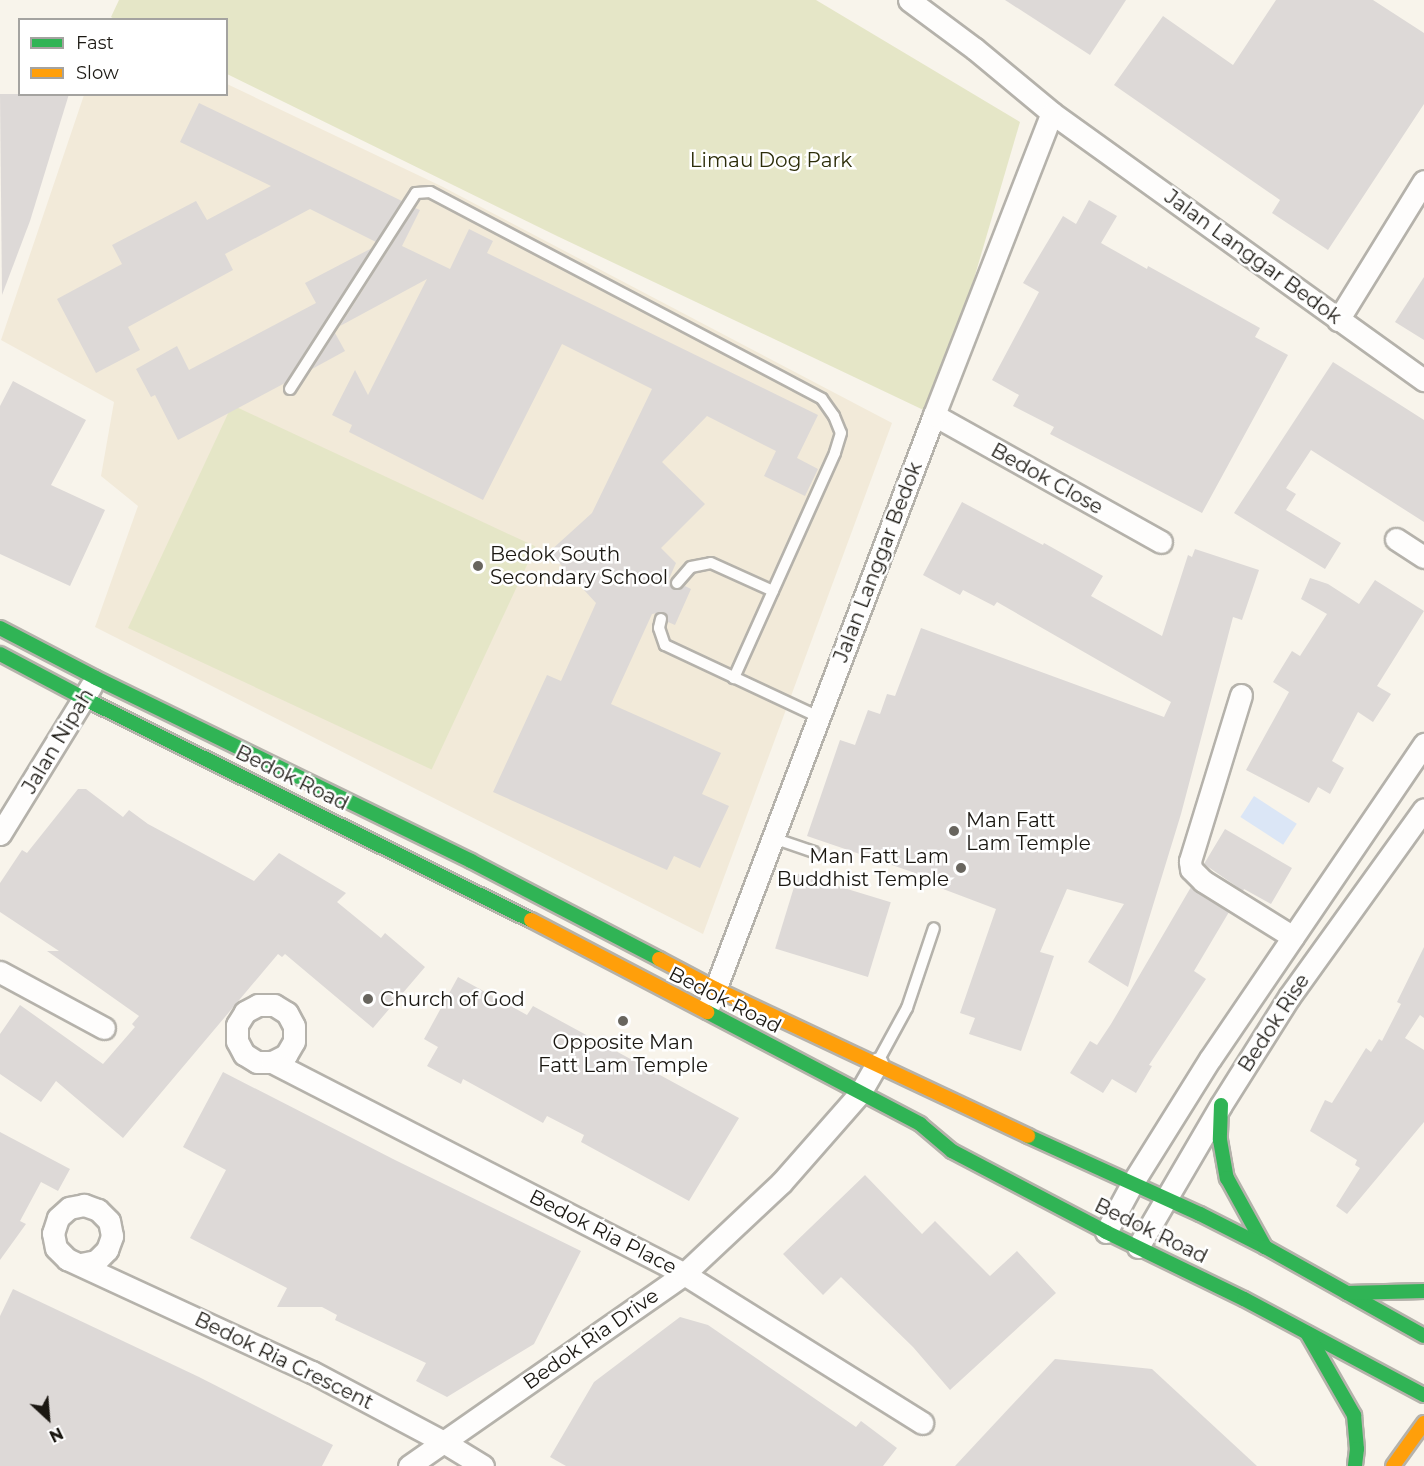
<!DOCTYPE html>
<html>
<head>
<meta charset="utf-8">
<style>
  body { margin:0 }
  #map { position:relative; width:1424px; height:1466px; overflow:hidden; background:#f8f4eb; font-family:Montserrat,sans-serif }
  div>[style] { position:absolute }
  [style*='--x'] { left:calc(var(--x)*1px); top:calc(var(--y)*1px); width:calc(var(--w)*1px); rotate:calc(var(--a)*1deg) }
  .built>* { inset:0; background:#f2ead9 }
  .green>* { inset:0; background:#e5e6c7; transform-origin:0 0 }
  .water>* { inset:0; background:#dbe6f6; transform-origin:0 0 }
  .building>* { inset:0; background:#ddd9d7; transform-origin:0 0 }
  .roads { filter:drop-shadow(2px 0 #b5b2ab) drop-shadow(-2px 0 #b5b2ab) drop-shadow(0 2px #b5b2ab) drop-shadow(0 -2px #b5b2ab) }
  .lane>* { height:10px; margin:-5px; padding:0 5px; transform-origin:5px; border-radius:5px; background:#fefdfc }
  .street>* { height:21px; margin:-10.5px; padding:0 10.5px; transform-origin:10.5px; border-radius:10.5px; background:#fefdfc }
  .fast>* { height:14px; margin:-7px; padding:0 7px; transform-origin:7px; border-radius:7px; background:#30b455 }
  .slow>* { height:14px; margin:-7px; padding:0 7px; transform-origin:7px; border-radius:7px; background:#ff9f0a }
  .dots>* { width:16px; height:16px; translate:-50% -50%; box-sizing:border-box; border:3px solid #fff; border-radius:50% }
  span { translate:-50% -50%; white-space:nowrap; text-align:center; line-height:1.15; -webkit-text-stroke:5px #fff; paint-order:stroke }
  .park-label { font-size:20px; color:#2c2d09 }
  .street-label { font-size:20px; color:#1b1812 }
  .poi-label { font-size:20px; color:#1b1812 }
  .left { translate:0 -50%; text-align:left }
  .right { translate:-100% -50%; text-align:right }
  .legend { position:absolute; left:18px; top:18px; width:210px; height:78px; box-sizing:border-box; background:#fff; border:2px solid #a4a3a0; margin:0; padding:8px 10px; list-style:none; font-size:18px; color:#1b1812 }
  .legend li { display:flex; align-items:center; gap:12px; height:30px }
  .legend b { width:30px; border:2px solid #a4a3a0 }
  .north { position:absolute; left:18px; top:1388px; width:60px; height:60px; -webkit-text-stroke:4px #fff; paint-order:stroke; rotate:154deg; font-size:16px; font-weight:700; line-height:24px; text-align:center; color:#1b1812 }
  .north::after { content:''; display:block; margin:auto; width:21px; height:27px; background:#1b1812; clip-path:polygon(50% 0,100% 100%,50% 72%,0 100%) }
</style>
</head>
<body>
<div id="map">
  <div class="built">
    <i style="clip-path:polygon(227px 84px,443px 187px,892px 423px,703px 934px,95px 627px,138px 506px,101px 476px,114px 402px,1px 340px,84px 95px,226px 94px)"></i>
  </div>
  <div class="green">
    <i style="clip-path:polygon(119px 0,816px 0,1020px 122px,934px 415px,557px 236px,227px 74px,226px 20px,116px 20px,111px 17px)"></i>
    <i style="left:232px;top:405px;width:335px;height:246px;rotate:25deg"></i>
  </div>
  <div class="water">
    <i style="left:1254px;top:796px;width:51px;height:25px;rotate:33deg"></i>
  </div>
  <div class="building">
    <i style="clip-path:polygon(1005px 0,1126px 0,1090px 55px)"></i>
    <i style="clip-path:polygon(1276px 0,1373px 0,1424px 33px,1424px 104px,1328px 250px,1272px 213px,1280px 200px,1114px 85px,1163px 16px,1233px 65px)"></i>
    <i style="clip-path:polygon(0 94px,69px 94px,30px 221px,2px 295px)"></i>
    <i style="clip-path:polygon(199px 103px,402px 201px,376px 242px,310px 209px,225px 254px,233px 270px,128px 327px,140px 350px,96px 373px,57px 299px,122px 264px,112px 245px,196px 201px,207px 220px,271px 186px,180px 142px)"></i>
    <i style="clip-path:polygon(1089px 200px,1117px 216px,1101px 243px,1147px 269px,1148px 266px,1260px 328px,1255px 337px,1288px 355px,1202px 513px,1050px 434px,1054px 427px,1013px 406px,1019px 395px,992px 380px,1039px 292px,1023px 283px,1063px 216px,1076px 224px)"></i>
    <i style="clip-path:polygon(415px 208px,420px 210px,402px 246px,450px 269px,469px 229px,493px 241px,487px 253px,818px 415px,797px 458px,818px 469px,805px 496px,764px 476px,776px 451px,707px 416px,662px 462px,705px 504px,661px 548px,676px 563px,669px 579px,672px 588px,679px 590px,685px 586px,691px 589px,675px 625px,668px 622px,668px 616px,663px 612px,652px 614px,611px 704px,721px 753px,702px 794px,729px 806px,700px 868px,674px 856px,667px 870px,493px 792px,547px 675px,561px 681px,596px 603px,549px 552px,592px 513px,652px 389px,562px 344px,483px 500px,349px 432px,352px 425px,332px 415px,355px 370px,368px 395px,427px 279px,340px 326px)"></i>
    <i style="clip-path:polygon(372px 248px,285px 383px,178px 440px,155px 395px,151px 397px,136px 369px,177px 346px,189px 370px,316px 303px,305px 283px)"></i>
    <i style="clip-path:polygon(1424px 277px,1424px 340px,1395px 322px)"></i>
    <i style="clip-path:polygon(335px 333px,345px 351px,312px 369px)"></i>
    <i style="clip-path:polygon(1333px 362px,1424px 420px,1424px 522px,1311px 450px,1286px 488px,1296px 494px,1286px 510px,1341px 543px,1325px 569px,1234px 513px)"></i>
    <i style="clip-path:polygon(13px 381px,86px 420px,51px 485px,105px 510px,70px 586px,0 554px,0 406px)"></i>
    <i style="clip-path:polygon(962px 502px,1043px 545px,1044px 543px,1103px 576px,1091px 596px,1162px 636px,1188px 555px,1192px 557px,1195px 549px,1259px 570px,1242px 620px,1233px 617px,1181px 814px,1128px 987px,1088px 962px,1124px 904px,1067px 889px,1040px 952px,1054px 956px,1021px 1051px,969px 1034px,975px 1018px,960px 1013px,996px 909px,922px 881px,924px 876px,807px 836px,840px 740px,855px 745px,868px 710px,880px 714px,887px 694px,895px 696px,921px 628px,1164px 717px,1171px 702px,997px 602px,994px 606px,963px 590px,960px 595px,923px 575px)"></i>
    <i style="clip-path:polygon(1310px 578px,1328px 584px,1359px 604px,1375px 580px,1424px 611px,1377px 686px,1391px 694px,1373px 722px,1358px 712px,1332px 761px,1344px 768px,1330px 794px,1318px 787px,1309px 803px,1246px 770px,1289px 692px,1273px 682px,1292px 651px,1300px 656px,1327px 614px,1301px 599px)"></i>
    <i style="clip-path:polygon(78px 789px,86px 789px,123px 817px,129px 810px,148px 824px,254px 881px,279px 853px,346px 893px,337px 902px,381px 938px,385px 933px,425px 967px,373px 1028px,285px 954px,282px 957px,278px 954px,123px 1138px,56px 1081px,41px 1102px,0 1074px,0 1034px,20px 1005px,103px 1064px,135px 1027px,132px 1024px,139px 1016px,47px 951px,59px 951px,0 912px,0 883px,22px 850px,27px 853px)"></i>
    <i style="clip-path:polygon(1225px 829px,1292px 868px,1271px 904px,1244px 889px,1243px 891px,1204px 864px)"></i>
    <i style="left:798px;top:874px;width:97px;height:78px;rotate:17deg"></i>
    <i style="clip-path:polygon(1191px 887px,1229px 912px,1194px 971px,1206px 979px,1149px 1065px,1152px 1066px,1136px 1093px,1112px 1079px,1103px 1093px,1070px 1073px,1090px 1041px,1097px 1045px,1111px 1024px)"></i>
    <i style="clip-path:polygon(1424px 947px,1424px 1018px,1420px 1015px,1405px 1038px,1424px 1050px,1424px 1122px,1347px 1214px,1336px 1206px,1360px 1168px,1355px 1165px,1357px 1160px,1310px 1131px,1325px 1100px,1332px 1103px,1366px 1048px,1371px 1052px,1379px 1039px,1382px 1041px,1401px 1004px,1397px 1002px)"></i>
    <i style="clip-path:polygon(458px 977px,527px 1015px,533px 1006px,739px 1118px,689px 1201px,581px 1142px,584px 1135px,547px 1116px,543px 1123px,463px 1079px,461px 1084px,427px 1066px,438px 1047px,424px 1039px)"></i>
    <i style="clip-path:polygon(223px 1072px,395px 1160px,581px 1251px,534px 1344px,447px 1397px,416px 1381px,426px 1363px,335px 1320px,337px 1315px,322px 1307px,277px 1307px,287px 1288px,190px 1238px,226px 1170px,183px 1147px)"></i>
    <i style="clip-path:polygon(0 1132px,70px 1169px,58px 1191px,41px 1182px,20px 1221px,26px 1224px,0 1260px)"></i>
    <i style="clip-path:polygon(865px 1175px,922px 1234px,935px 1221px,990px 1276px,1017px 1251px,1056px 1293px,950px 1390px,913px 1347px,841px 1277px,823px 1295px,783px 1254px)"></i>
    <i style="clip-path:polygon(13px 1289px,199px 1377px,333px 1445px,322px 1466px,0 1466px,0 1316px)"></i>
    <i style="clip-path:polygon(680px 1317px,708px 1325px,856px 1427px,861px 1421px,897px 1448px,883px 1466px,566px 1466px,550px 1457px,594px 1382px)"></i>
    <i style="clip-path:polygon(1055px 1359px,1152px 1369px,1257px 1466px,955px 1466px)"></i>
  </div>
  <div class="roads">
    <div class="lane">
      <i style="--x:290;--y:389;--w:233;--a:-57.3"></i>
      <i style="--x:416;--y:193;--w:14;--a:-4"></i>
      <i style="--x:430;--y:192;--w:443;--a:27.8"></i>
      <i style="--x:822;--y:399;--w:21;--a:55"></i>
      <i style="--x:834;--y:416;--w:18;--a:68"></i>
      <i style="--x:841;--y:433;--w:21;--a:107"></i>
      <i style="--x:835;--y:453;--w:247;--a:114.2"></i>
      <i style="--x:677;--y:583;--w:21;--a:-49"></i>
      <i style="--x:691;--y:567;--w:20;--a:-11"></i>
      <i style="--x:711;--y:563;--w:68;--a:24.3"></i>
      <i style="--x:661;--y:619;--w:9;--a:103"></i>
      <i style="--x:659;--y:628;--w:18;--a:71"></i>
      <i style="--x:665;--y:645;--w:170;--a:25.1"></i>
      <i style="--x:773;--y:838;--w:43;--a:18.9"></i>
      <i style="--x:877;--y:1063;--w:63;--a:-61.4"></i>
      <i style="--x:907;--y:1008;--w:84;--a:-71.4"></i>
    </div>
    <div class="street">
      <i style="--x:909;--y:0;--w:82;--a:36.6"></i>
      <i style="--x:975;--y:49;--w:100;--a:39.7"></i>
      <i style="--x:1052;--y:113;--w:458;--a:35.7"></i>
      <i style="--x:1338;--y:320;--w:163;--a:-58.3"></i>
      <i style="--x:934;--y:415;--w:260;--a:29.2"></i>
      <i style="--x:1396;--y:539;--w:33;--a:33"></i>
      <i style="--x:1241;--y:695;--w:174;--a:107.1"></i>
      <i style="--x:1190;--y:861;--w:8;--a:83"></i>
      <i style="--x:1191;--y:869;--w:17;--a:45"></i>
      <i style="--x:1203;--y:881;--w:106;--a:31.9"></i>
      <i style="--x:0;--y:834;--w:174;--a:-58.4"></i>
      <i style="--x:0;--y:972;--w:118;--a:28.3"></i>
      <i style="--x:710;--y:1003;--w:629;--a:-69.15"></i>
      <i style="--x:934;--y:415;--w:324;--a:-68.7"></i>
      <i style="--x:272;--y:1062;--w:16;--a:-27"></i>
      <i style="--x:286;--y:1055;--w:16;--a:-60"></i>
      <i style="--x:294;--y:1041;--w:15;--a:-90"></i>
      <i style="--x:294;--y:1026;--w:15;--a:-118"></i>
      <i style="--x:287;--y:1013;--w:15;--a:-148"></i>
      <i style="--x:274;--y:1005;--w:16;--a:180"></i>
      <i style="--x:258;--y:1005;--w:15;--a:152"></i>
      <i style="--x:245;--y:1012;--w:15;--a:122"></i>
      <i style="--x:237;--y:1025;--w:16;--a:90"></i>
      <i style="--x:237;--y:1041;--w:15;--a:62"></i>
      <i style="--x:244;--y:1054;--w:15;--a:32"></i>
      <i style="--x:257;--y:1062;--w:15;--a:0"></i>
      <i style="--x:272;--y:1062;--w:463;--a:27.2"></i>
      <i style="--x:684;--y:1274;--w:281;--a:32"></i>
      <i style="--x:1106;--y:1232;--w:57;--a:-61.6"></i>
      <i style="--x:1133;--y:1182;--w:145;--a:-58"></i>
      <i style="--x:1210;--y:1059;--w:381;--a:-55.8"></i>
      <i style="--x:1138;--y:1247;--w:164;--a:-59.7"></i>
      <i style="--x:1221;--y:1105;--w:128;--a:-57.8"></i>
      <i style="--x:1289;--y:997;--w:231;--a:-54.3"></i>
      <i style="--x:81;--y:1264;--w:15;--a:-11"></i>
      <i style="--x:96;--y:1261;--w:16;--a:-45"></i>
      <i style="--x:107;--y:1250;--w:15;--a:-70"></i>
      <i style="--x:112;--y:1236;--w:15;--a:-101"></i>
      <i style="--x:109;--y:1221;--w:16;--a:-135"></i>
      <i style="--x:98;--y:1210;--w:15;--a:-160"></i>
      <i style="--x:84;--y:1205;--w:15;--a:169"></i>
      <i style="--x:69;--y:1208;--w:15;--a:138"></i>
      <i style="--x:58;--y:1218;--w:16;--a:108"></i>
      <i style="--x:53;--y:1233;--w:15;--a:79"></i>
      <i style="--x:56;--y:1248;--w:16;--a:45"></i>
      <i style="--x:67;--y:1259;--w:270;--a:24.8"></i>
      <i style="--x:312;--y:1372;--w:147;--a:28"></i>
      <i style="--x:442;--y:1441;--w:48;--a:31.4"></i>
      <i style="--x:409;--y:1466;--w:335;--a:-34.9"></i>
      <i style="--x:684;--y:1274;--w:133;--a:-43.2"></i>
      <i style="--x:781;--y:1183;--w:120;--a:-48.7"></i>
      <i style="--x:860;--y:1093;--w:34;--a:-60"></i>
    </div>
    <div class="fast">
      <i style="--x:0;--y:628;--w:108;--a:27.5"></i>
      <i style="--x:96;--y:678;--w:417;--a:26"></i>
      <i style="--x:471;--y:861;--w:212;--a:27.5"></i>
      <i style="--x:0;--y:654;--w:94;--a:27.9"></i>
      <i style="--x:83;--y:698;--w:500;--a:26.4"></i>
      <i style="--x:707;--y:1012;--w:241;--a:27.7"></i>
      <i style="--x:920;--y:1124;--w:42;--a:40.2"></i>
      <i style="--x:952;--y:1151;--w:174;--a:27.7"></i>
      <i style="--x:1106;--y:1232;--w:153;--a:25.9"></i>
      <i style="--x:1244;--y:1299;--w:204;--a:28.1"></i>
      <i style="--x:1221;--y:1105;--w:35;--a:92"></i>
      <i style="--x:1220;--y:1140;--w:39;--a:80"></i>
      <i style="--x:1227;--y:1178;--w:79;--a:61.2"></i>
      <i style="--x:1028;--y:1136;--w:189;--a:24.4"></i>
      <i style="--x:1200;--y:1214;--w:73;--a:26.9"></i>
      <i style="--x:1265;--y:1247;--w:182;--a:29.2"></i>
      <i style="--x:1347;--y:1293;--w:77;--a:-1.5"></i>
      <i style="--x:1307;--y:1333;--w:95;--a:60.2"></i>
      <i style="--x:1354;--y:1415;--w:34;--a:85"></i>
      <i style="--x:1357;--y:1449;--w:17;--a:97"></i>
    </div>
    <div class="slow">
      <i style="--x:531;--y:920;--w:199;--a:27.6"></i>
      <i style="--x:659;--y:959;--w:64;--a:27.8"></i>
      <i style="--x:716;--y:989;--w:345;--a:25.2"></i>
      <i style="--x:1393;--y:1466;--w:53;--a:-54.2"></i>
    </div>
  </div>
  <div class="dots">
    <i style="left:478px;top:566px;background:#68655e"></i>
    <i style="left:954px;top:831px;background:#68655e"></i>
    <i style="left:961px;top:868px;background:#68655e"></i>
    <i style="left:368px;top:999px;background:#68655e"></i>
    <i style="left:623px;top:1021px;background:#68655e"></i>
  </div>
  <div class="park-label">
    <span style="left:771px;top:160px">Limau Dog Park</span>
  </div>
  <div class="street-label">
    <span style="left:1253px;top:257px;rotate:36deg">Jalan Langgar Bedok</span>
    <span style="left:1047px;top:479px;rotate:29deg">Bedok Close</span>
    <span style="left:878px;top:562px;rotate:-69deg">Jalan Langgar Bedok</span>
    <span style="left:58px;top:741px;rotate:-59deg">Jalan Nipah</span>
    <span style="left:292px;top:778px;rotate:26deg">Bedok Road</span>
    <span style="left:725px;top:1000px;rotate:27deg">Bedok Road</span>
    <span style="left:1274px;top:1023px;rotate:-57deg">Bedok Rise</span>
    <span style="left:1151px;top:1231px;rotate:26deg">Bedok Road</span>
    <span style="left:603px;top:1232px;rotate:27deg">Bedok Ria Place</span>
    <span style="left:591px;top:1339px;rotate:-35deg">Bedok Ria Drive</span>
    <span style="left:284px;top:1361px;rotate:26deg">Bedok Ria Crescent</span>
  </div>
  <div class="poi-label">
    <span class="left" style="left:490px;top:566px">Bedok South<br>Secondary School</span>
    <span class="left" style="left:966px;top:832px">Man Fatt<br>Lam Temple</span>
    <span class="right" style="left:949px;top:868px">Man Fatt Lam<br>Buddhist Temple</span>
    <span class="left" style="left:380px;top:999px">Church of God</span>
    <span style="left:623px;top:1054px">Opposite Man<br>Fatt Lam Temple</span>
  </div>
  <ul class="legend">
  <li><b style="height:8px;background:#30b455"></b>Fast</li>
  <li><b style="height:8px;background:#ff9f0a"></b>Slow</li>
  </ul>
  <div class="north">N</div>
</div>
</body>
</html>
